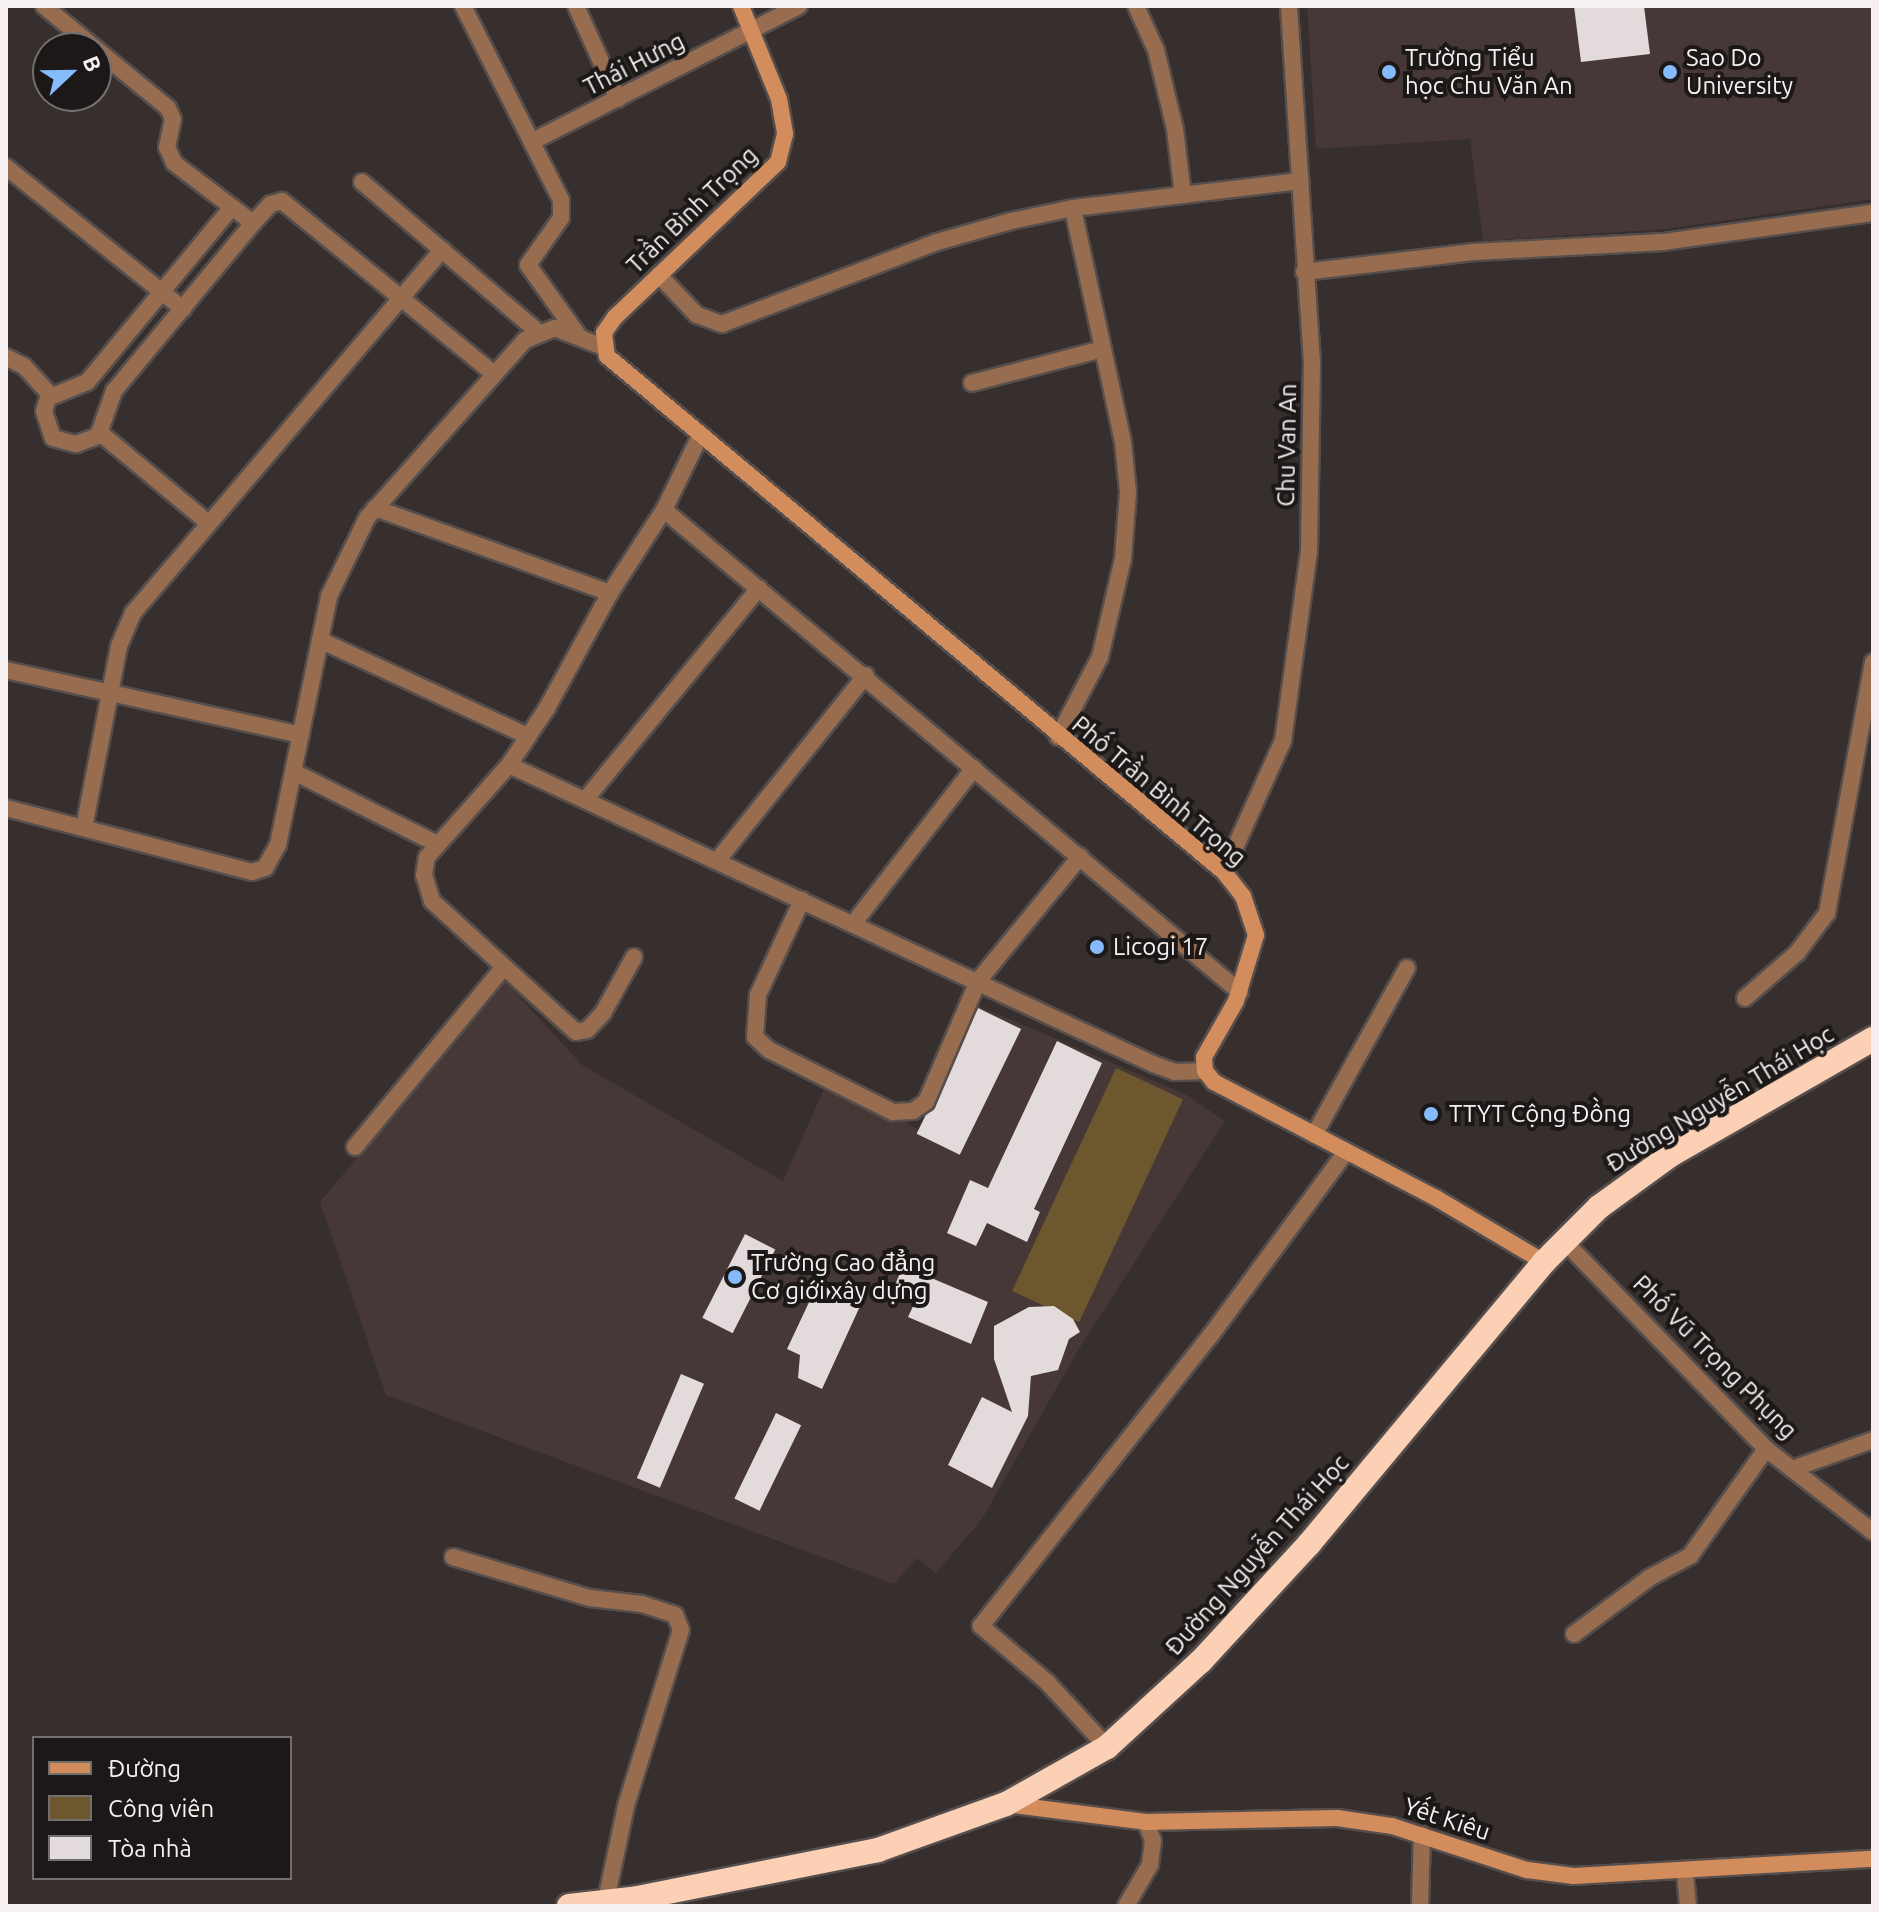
<!DOCTYPE html>
<html>
<head>
<meta charset="utf-8">
<style>
  body { margin:0 }
  #map { position:relative; width:1879px; height:1912px; overflow:hidden; background:#362f2e; font-family:Ubuntu,sans-serif }
  div>[style] { position:absolute }
  [style*='--x'] { left:calc(var(--x)*1px); top:calc(var(--y)*1px); width:calc(var(--w)*1px); rotate:calc(var(--a)*1deg) }
  .built>* { inset:0; background:#463836 }
  .green>* { inset:0; background:#6d572e; transform-origin:0 0 }
  .building>* { inset:0; background:#e3dadc; transform-origin:0 0 }
  .roads { filter:drop-shadow(2px 0 #554e4d) drop-shadow(-2px 0 #554e4d) drop-shadow(0 2px #554e4d) drop-shadow(0 -2px #554e4d) }
  .street>* { height:16px; margin:-8px; padding:0 8px; transform-origin:8px; border-radius:8px; background:#986d4f }
  .secondary>* { height:16px; margin:-8px; padding:0 8px; transform-origin:8px; border-radius:8px; background:#d38d5d }
  .highway>* { height:24px; margin:-12px; padding:0 12px; transform-origin:12px; border-radius:12px; background:#fcd0b4 }
  .dots>* { width:22px; height:22px; translate:-50% -50%; box-sizing:border-box; border:4px solid #1b1817; border-radius:50% }
  span { translate:-50% -50%; white-space:nowrap; text-align:center; line-height:1.15; -webkit-text-stroke:8px #1b1817; paint-order:stroke }
  .poi-label { font-size:24px; color:#f6f1f0 }
  .left { translate:0 -50%; text-align:left }
  .street-label { font-size:24px; color:#f6f1f0 }
  .frame { position:absolute; inset:0; border:8px solid #f6f1f0; pointer-events:none }
  .legend { position:absolute; left:32px; top:1736px; width:260px; height:144px; box-sizing:border-box; background:#1b1817; border:2px solid #736f6e; margin:0; padding:10px 14px; list-style:none; font-size:24px; color:#f6f1f0 }
  .legend li { display:flex; align-items:center; gap:16px; height:40px }
  .legend b { width:40px; border:2px solid #736f6e }
  .north { position:absolute; left:32px; top:32px; width:80px; height:80px; box-sizing:border-box; background:#1b1817; border:2px solid #736f6e; border-radius:50%; rotate:68deg; font-size:22px; font-weight:700; line-height:32px; text-align:center; color:#f6f1f0 }
  .north::after { content:''; display:block; margin:auto; width:28px; height:36px; background:#85bbfb; clip-path:polygon(50% 0,100% 100%,50% 72%,0 100%) }
</style>
</head>
<body>
<div id="map">
  <div class="built">
    <i style="clip-path:polygon(1307px 6px,1873px 6px,1873px 199px,1666px 229px,1483px 241px,1470px 139px,1316px 149px)"></i>
    <i style="clip-path:polygon(504px 980px,582px 1065px,783px 1181px,827px 1082px,918px 1129px,977px 1005px,1185px 1094px,1225px 1121px,1077px 1352px,982px 1519px,936px 1573px,917px 1558px,894px 1584px,386px 1395px,320px 1202px)"></i>
  </div>
  <div class="green">
    <i style="left:1116px;top:1068px;width:74px;height:246px;rotate:25deg"></i>
  </div>
  <div class="building">
    <i style="clip-path:polygon(1574px 6px,1644px 6px,1650px 54px,1581px 62px)"></i>
    <i style="left:978px;top:1008px;width:48px;height:140px;rotate:26deg"></i>
    <i style="clip-path:polygon(1057px 1041px,1102px 1063px,1034px 1209px,1040px 1212px,1027px 1242px,987px 1223px,976px 1246px,947px 1233px,970px 1180px,988px 1188px)"></i>
    <i style="left:745px;top:1234px;width:34px;height:94px;rotate:27deg"></i>
    <i style="clip-path:polygon(903px 1266px,988px 1302px,971px 1344px,908px 1317px,916px 1300px,895px 1285px)"></i>
    <i style="clip-path:polygon(819px 1281px,839px 1297px,846px 1281px,867px 1291px,822px 1389px,798px 1378px,800px 1355px,787px 1349px)"></i>
    <i style="clip-path:polygon(1054px 1306px,1073px 1319px,1080px 1332px,1069px 1339px,1058px 1370px,1031px 1376px,1028px 1416px,992px 1488px,948px 1465px,982px 1397px,1012px 1412px,994px 1359px,994px 1326px,1029px 1307px)"></i>
    <i style="left:681px;top:1374px;width:25px;height:113px;rotate:23deg"></i>
    <i style="left:776px;top:1413px;width:28px;height:95px;rotate:26deg"></i>
  </div>
  <div class="roads">
    <div class="street">
      <i style="--x:44;--y:6;--w:66;--a:39.5"></i>
      <i style="--x:463;--y:6;--w:217;--a:63.2"></i>
      <i style="--x:561;--y:200;--w:18;--a:90"></i>
      <i style="--x:561;--y:218;--w:57;--a:125.1"></i>
      <i style="--x:528;--y:265;--w:86;--a:54.5"></i>
      <i style="--x:576;--y:6;--w:102;--a:65.7"></i>
      <i style="--x:1136;--y:6;--w:48;--a:65.6"></i>
      <i style="--x:1156;--y:50;--w:81;--a:76.5"></i>
      <i style="--x:1175;--y:129;--w:66;--a:83.1"></i>
      <i style="--x:96;--y:49;--w:93;--a:39.3"></i>
      <i style="--x:168;--y:108;--w:12;--a:66"></i>
      <i style="--x:173;--y:119;--w:29;--a:102"></i>
      <i style="--x:167;--y:147;--w:17;--a:66"></i>
      <i style="--x:174;--y:163;--w:99;--a:37.2"></i>
      <i style="--x:533;--y:141;--w:298;--a:-26.9"></i>
      <i style="--x:6;--y:167;--w:227;--a:38.7"></i>
      <i style="--x:362;--y:182;--w:230;--a:40.4"></i>
      <i style="--x:232;--y:207;--w:227;--a:129.6"></i>
      <i style="--x:87;--y:382;--w:42;--a:157.7"></i>
      <i style="--x:48;--y:398;--w:14;--a:107"></i>
      <i style="--x:44;--y:411;--w:28;--a:72"></i>
      <i style="--x:53;--y:438;--w:24;--a:15"></i>
      <i style="--x:76;--y:444;--w:23;--a:-20"></i>
      <i style="--x:98;--y:436;--w:48;--a:-70.4"></i>
      <i style="--x:114;--y:391;--w:218;--a:-50.4"></i>
      <i style="--x:253;--y:223;--w:26;--a:-47"></i>
      <i style="--x:271;--y:204;--w:11;--a:-15"></i>
      <i style="--x:282;--y:201;--w:272;--a:39.2"></i>
      <i style="--x:1304;--y:272;--w:171;--a:-6.7"></i>
      <i style="--x:1474;--y:252;--w:189;--a:-3"></i>
      <i style="--x:1663;--y:242;--w:212;--a:-7.9"></i>
      <i style="--x:659;--y:275;--w:55;--a:46.5"></i>
      <i style="--x:697;--y:315;--w:27;--a:20"></i>
      <i style="--x:722;--y:324;--w:230;--a:-20.9"></i>
      <i style="--x:937;--y:242;--w:77;--a:-15.8"></i>
      <i style="--x:1011;--y:221;--w:63;--a:-11.8"></i>
      <i style="--x:1073;--y:208;--w:229;--a:-6.8"></i>
      <i style="--x:6;--y:357;--w:20;--a:27"></i>
      <i style="--x:24;--y:366;--w:40;--a:48"></i>
      <i style="--x:972;--y:383;--w:131;--a:-14.6"></i>
      <i style="--x:99;--y:432;--w:139;--a:39.8"></i>
      <i style="--x:375;--y:508;--w:250;--a:19.9"></i>
      <i style="--x:664;--y:510;--w:751;--a:39.92"></i>
      <i style="--x:320;--y:640;--w:229;--a:24.8"></i>
      <i style="--x:6;--y:670;--w:302;--a:12.4"></i>
      <i style="--x:1058;--y:737;--w:90;--a:-62.3"></i>
      <i style="--x:1100;--y:657;--w:101;--a:-76.8"></i>
      <i style="--x:1123;--y:559;--w:67;--a:-85.7"></i>
      <i style="--x:1128;--y:492;--w:50;--a:-95.7"></i>
      <i style="--x:1123;--y:442;--w:239;--a:-102.1"></i>
      <i style="--x:509;--y:765;--w:710;--a:24.9"></i>
      <i style="--x:1153;--y:1064;--w:23;--a:20"></i>
      <i style="--x:1175;--y:1072;--w:30;--a:-2"></i>
      <i style="--x:294;--y:772;--w:160;--a:26.7"></i>
      <i style="--x:585;--y:800;--w:274;--a:-50.6"></i>
      <i style="--x:6;--y:808;--w:254;--a:14.6"></i>
      <i style="--x:252;--y:872;--w:14;--a:-17"></i>
      <i style="--x:265;--y:868;--w:26;--a:-61"></i>
      <i style="--x:278;--y:845;--w:254;--a:-78.4"></i>
      <i style="--x:329;--y:596;--w:87;--a:-64"></i>
      <i style="--x:367;--y:518;--w:238;--a:-48.4"></i>
      <i style="--x:525;--y:340;--w:32;--a:-22"></i>
      <i style="--x:555;--y:328;--w:52;--a:21.6"></i>
      <i style="--x:84;--y:828;--w:185;--a:-79.1"></i>
      <i style="--x:119;--y:646;--w:36;--a:-67"></i>
      <i style="--x:133;--y:613;--w:477;--a:-49.6"></i>
      <i style="--x:717;--y:861;--w:238;--a:-51.3"></i>
      <i style="--x:1224;--y:872;--w:144;--a:-65.8"></i>
      <i style="--x:1283;--y:741;--w:191;--a:-82.2"></i>
      <i style="--x:1309;--y:552;--w:189;--a:-89.1"></i>
      <i style="--x:1312;--y:363;--w:358;--a:-93.7"></i>
      <i style="--x:802;--y:900;--w:105;--a:114.9"></i>
      <i style="--x:758;--y:995;--w:42;--a:94.1"></i>
      <i style="--x:755;--y:1037;--w:19;--a:43"></i>
      <i style="--x:769;--y:1050;--w:139;--a:26.6"></i>
      <i style="--x:893;--y:1112;--w:20;--a:-3"></i>
      <i style="--x:913;--y:1111;--w:16;--a:-35"></i>
      <i style="--x:926;--y:1102;--w:132;--a:-66.7"></i>
      <i style="--x:978;--y:981;--w:161;--a:-50.6"></i>
      <i style="--x:853;--y:924;--w:197;--a:-52.2"></i>
      <i style="--x:634;--y:957;--w:64;--a:119"></i>
      <i style="--x:603;--y:1013;--w:23;--a:133"></i>
      <i style="--x:587;--y:1030;--w:11;--a:170"></i>
      <i style="--x:576;--y:1032;--w:195;--a:-137.7"></i>
      <i style="--x:432;--y:901;--w:27;--a:-107"></i>
      <i style="--x:424;--y:875;--w:18;--a:-81"></i>
      <i style="--x:427;--y:857;--w:123;--a:-48.3"></i>
      <i style="--x:509;--y:765;--w:69;--a:-56.3"></i>
      <i style="--x:547;--y:708;--w:131;--a:-61.3"></i>
      <i style="--x:610;--y:593;--w:99;--a:-57"></i>
      <i style="--x:664;--y:510;--w:82;--a:-64.1"></i>
      <i style="--x:1745;--y:998;--w:69;--a:-40.9"></i>
      <i style="--x:1797;--y:953;--w:50;--a:-53.1"></i>
      <i style="--x:1827;--y:913;--w:255;--a:-79.6"></i>
      <i style="--x:1314;--y:1135;--w:191;--a:-60.9"></i>
      <i style="--x:355;--y:1147;--w:231;--a:-50.4"></i>
      <i style="--x:1564;--y:1241;--w:290;--a:45.8"></i>
      <i style="--x:1766;--y:1449;--w:135;--a:37.8"></i>
      <i style="--x:1795;--y:1468;--w:83;--a:-19.7"></i>
      <i style="--x:453;--y:1557;--w:143;--a:16.7"></i>
      <i style="--x:590;--y:1598;--w:52;--a:6.6"></i>
      <i style="--x:642;--y:1604;--w:35;--a:18"></i>
      <i style="--x:675;--y:1615;--w:16;--a:68"></i>
      <i style="--x:681;--y:1630;--w:184;--a:107.4"></i>
      <i style="--x:626;--y:1806;--w:96;--a:102"></i>
      <i style="--x:1574;--y:1634;--w:94;--a:-36.7"></i>
      <i style="--x:1649;--y:1578;--w:47;--a:-28.2"></i>
      <i style="--x:1690;--y:1556;--w:131;--a:-54.6"></i>
      <i style="--x:1107;--y:1747;--w:88;--a:-132.7"></i>
      <i style="--x:1047;--y:1682;--w:87;--a:-139.7"></i>
      <i style="--x:981;--y:1626;--w:371;--a:-51.7"></i>
      <i style="--x:1211;--y:1335;--w:227;--a:-53.6"></i>
      <i style="--x:1685;--y:1872;--w:34;--a:85"></i>
      <i style="--x:1126;--y:1906;--w:48;--a:-59.7"></i>
      <i style="--x:1150;--y:1865;--w:24;--a:-83"></i>
      <i style="--x:1153;--y:1841;--w:20;--a:-110"></i>
      <i style="--x:1420;--y:1906;--w:71;--a:-88.4"></i>
    </div>
    <div class="secondary">
      <i style="--x:741;--y:6;--w:100;--a:67.8"></i>
      <i style="--x:779;--y:99;--w:36;--a:80"></i>
      <i style="--x:785;--y:134;--w:29;--a:104"></i>
      <i style="--x:778;--y:162;--w:225;--a:136.4"></i>
      <i style="--x:615;--y:317;--w:19;--a:125"></i>
      <i style="--x:604;--y:333;--w:23;--a:83"></i>
      <i style="--x:607;--y:356;--w:804;--a:39.91"></i>
      <i style="--x:1224;--y:872;--w:31;--a:52"></i>
      <i style="--x:1243;--y:896;--w:41;--a:71.6"></i>
      <i style="--x:1256;--y:935;--w:69;--a:106.9"></i>
      <i style="--x:1236;--y:1001;--w:64;--a:119.7"></i>
      <i style="--x:1204;--y:1057;--w:14;--a:86"></i>
      <i style="--x:1205;--y:1071;--w:14;--a:51"></i>
      <i style="--x:1214;--y:1082;--w:250;--a:27.6"></i>
      <i style="--x:1436;--y:1198;--w:126;--a:30.7"></i>
      <i style="--x:1006;--y:1804;--w:141;--a:7.3"></i>
      <i style="--x:1146;--y:1822;--w:191;--a:-1.2"></i>
      <i style="--x:1337;--y:1818;--w:56;--a:8.3"></i>
      <i style="--x:1392;--y:1826;--w:142;--a:18.1"></i>
      <i style="--x:1527;--y:1870;--w:47;--a:7.3"></i>
      <i style="--x:1574;--y:1876;--w:299;--a:-3.3"></i>
    </div>
    <div class="highway">
      <i style="--x:569;--y:1906;--w:69;--a:-6.6"></i>
      <i style="--x:638;--y:1898;--w:245;--a:-11.3"></i>
      <i style="--x:878;--y:1850;--w:136;--a:-19.8"></i>
      <i style="--x:1006;--y:1804;--w:116;--a:-29.4"></i>
      <i style="--x:1107;--y:1747;--w:127;--a:-42.5"></i>
      <i style="--x:1201;--y:1661;--w:159;--a:-47.3"></i>
      <i style="--x:1309;--y:1544;--w:367;--a:-50.2"></i>
      <i style="--x:1544;--y:1262;--w:78;--a:-45"></i>
      <i style="--x:1599;--y:1207;--w:90;--a:-36"></i>
      <i style="--x:1672;--y:1154;--w:232;--a:-29.8"></i>
    </div>
  </div>
  <div class="dots">
    <i style="left:1389px;top:72px;background:#85bbfb"></i>
    <i style="left:1670px;top:72px;background:#85bbfb"></i>
    <i style="left:1097px;top:947px;background:#85bbfb"></i>
    <i style="left:1431px;top:1114px;background:#85bbfb"></i>
    <i style="left:735px;top:1277px;background:#85bbfb"></i>
  </div>
  <div class="poi-label">
    <span class="left" style="left:1405px;top:72px">Trường Tiểu<br>học Chu Văn An</span>
    <span class="left" style="left:1686px;top:72px">Sao Do<br>University</span>
    <span class="left" style="left:1113px;top:947px">Licogi 17</span>
    <span class="left" style="left:1449px;top:1114px">TTYT Cộng Đồng</span>
    <span class="left" style="left:751px;top:1277px">Trường Cao đẳng<br>Cơ giới xây dựng</span>
  </div>
  <div class="street-label">
    <span style="left:634px;top:64px;rotate:-27deg">Thái Hưng</span>
    <span style="left:692px;top:210px;rotate:-44deg">Trần Bình Trọng</span>
    <span style="left:1287px;top:445px;rotate:-89deg">Chu Van An</span>
    <span style="left:1159px;top:791px;rotate:40deg">Phố Trần Bình Trọng</span>
    <span style="left:1720px;top:1099px;rotate:-31deg">Đường Nguyễn Thái Học</span>
    <span style="left:1715px;top:1357px;rotate:45deg">Phố Vũ Trọng Phụng</span>
    <span style="left:1257px;top:1555px;rotate:-48deg">Đường Nguyễn Thái Học</span>
    <span style="left:1447px;top:1819px;rotate:18deg">Yết Kiêu</span>
  </div>
  <div class="frame"></div>
  <ul class="legend">
  <li><b style="height:10px;background:#d38d5d"></b>Đường</li>
  <li><b style="height:22px;background:#6d572e"></b>Công viên</li>
  <li><b style="height:22px;background:#e3dadc"></b>Tòa nhà</li>
  </ul>
  <div class="north">B</div>
</div>
</body>
</html>
